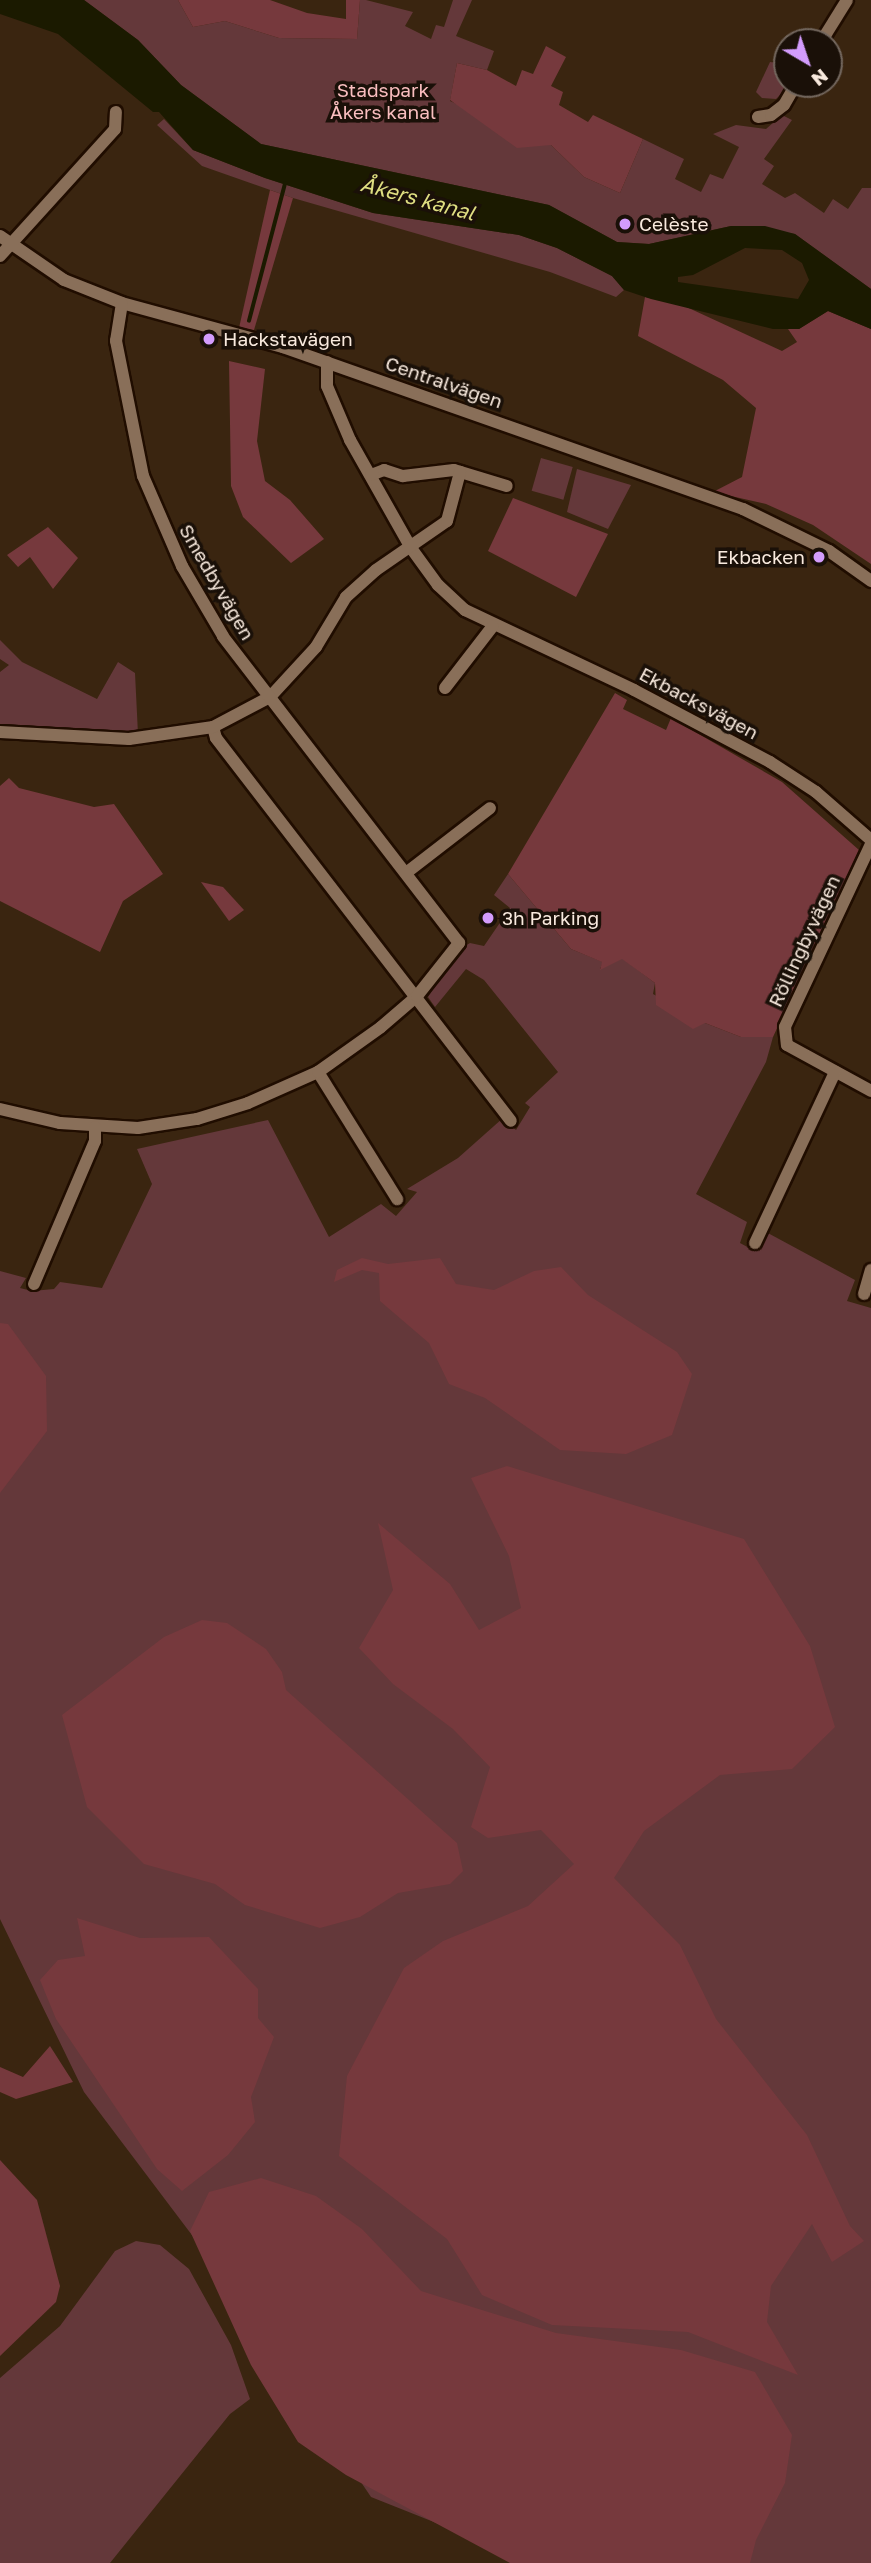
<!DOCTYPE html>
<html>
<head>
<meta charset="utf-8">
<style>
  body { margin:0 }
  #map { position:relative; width:871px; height:2563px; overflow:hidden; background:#3a2510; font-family:"Golos Text",sans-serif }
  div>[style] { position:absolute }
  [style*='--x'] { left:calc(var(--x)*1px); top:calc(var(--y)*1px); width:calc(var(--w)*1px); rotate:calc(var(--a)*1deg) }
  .green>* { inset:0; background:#64383a; transform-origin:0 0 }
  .forest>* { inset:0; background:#76393d }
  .water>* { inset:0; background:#1b1a00 }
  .stream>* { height:3.5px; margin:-1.75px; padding:0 1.75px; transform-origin:1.75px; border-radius:1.75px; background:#1b1a00 }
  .roads { filter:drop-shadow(2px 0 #200d00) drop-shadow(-2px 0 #200d00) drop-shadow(0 2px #200d00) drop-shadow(0 -2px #200d00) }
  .minor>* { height:12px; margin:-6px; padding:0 6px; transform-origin:6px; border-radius:6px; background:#896f59 }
  .dots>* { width:19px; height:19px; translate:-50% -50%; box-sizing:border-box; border:4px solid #1a1008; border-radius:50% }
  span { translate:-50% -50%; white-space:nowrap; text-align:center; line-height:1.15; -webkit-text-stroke:7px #1a1008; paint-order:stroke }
  .park-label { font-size:19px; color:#fabebf }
  .poi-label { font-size:19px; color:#f9eade }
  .left { translate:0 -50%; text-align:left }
  .right { translate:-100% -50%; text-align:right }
  .street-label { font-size:19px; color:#f9eade }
  .water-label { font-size:21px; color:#dfde81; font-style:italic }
  .north { position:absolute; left:773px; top:28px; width:70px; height:70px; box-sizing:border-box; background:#1a1008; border:2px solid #73675e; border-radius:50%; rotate:141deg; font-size:19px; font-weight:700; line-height:28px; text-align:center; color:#f9eade }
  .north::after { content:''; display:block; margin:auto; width:24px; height:32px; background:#d39cfc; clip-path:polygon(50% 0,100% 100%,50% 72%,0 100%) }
</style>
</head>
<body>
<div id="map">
  <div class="green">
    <i style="clip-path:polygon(84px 0,178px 0,193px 27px,225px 21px,279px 38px,357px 39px,360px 0,366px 0,413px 12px,405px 26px,431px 39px,436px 25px,444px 27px,453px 0,472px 0,456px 36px,494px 51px,487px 70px,457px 63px,450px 101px,551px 145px,584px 177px,620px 193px,643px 139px,684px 159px,675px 179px,701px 192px,710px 174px,723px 179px,739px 147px,713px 134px,736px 125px,766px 129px,782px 115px,792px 120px,764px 159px,774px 166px,762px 184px,785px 198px,795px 193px,824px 213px,833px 199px,848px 209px,862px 188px,871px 188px,871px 289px,795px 234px,731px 226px,649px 244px,617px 242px,549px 205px,261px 144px,181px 85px,138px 40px)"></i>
    <i style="clip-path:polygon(770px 62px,787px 64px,787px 84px,791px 84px,776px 99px,762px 98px,756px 92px)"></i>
    <i style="clip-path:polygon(164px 119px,193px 150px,265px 178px,373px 213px,519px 235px,557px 248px,612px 276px,624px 290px,616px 297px,550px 272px,293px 198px,202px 166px,157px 125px)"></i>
    <i style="left:541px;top:458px;width:33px;height:34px;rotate:16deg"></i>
    <i style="clip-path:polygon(577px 469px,631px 485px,608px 529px,567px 512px)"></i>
    <i style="clip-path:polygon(0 640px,22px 662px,97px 699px,118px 662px,135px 673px,138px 734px,0 727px,0 672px,9px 665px,0 659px)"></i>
    <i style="clip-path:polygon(508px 874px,571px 949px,603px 962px,600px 969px,622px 958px,655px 983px,653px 994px,705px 1023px,741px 1037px,773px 1037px,766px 1062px,696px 1194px,747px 1222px,740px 1243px,753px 1250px,766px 1232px,855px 1280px,847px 1301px,871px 1308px,871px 2563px,537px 2563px,371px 2497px,216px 2267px,84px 2092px,0 1919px,0 1271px,26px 1278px,20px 1288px,32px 1291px,54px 1289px,60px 1282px,102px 1288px,152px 1184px,137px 1149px,268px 1120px,329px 1237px,381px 1204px,396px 1216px,417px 1192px,407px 1189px,458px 1158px,503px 1118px,516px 1130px,530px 1107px,525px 1103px,558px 1072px,484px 980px,466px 969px,435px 1007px,428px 997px,458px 950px,470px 943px,484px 946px,510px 908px,494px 895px)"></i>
    <i style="clip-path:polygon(136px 2241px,160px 2245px,189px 2269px,231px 2345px,250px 2399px,230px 2414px,110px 2563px,0 2563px,0 2378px,60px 2326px,115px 2251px)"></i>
  </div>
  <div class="forest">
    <i style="clip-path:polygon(178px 0,270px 0,307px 13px,346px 19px,346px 0,360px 0,357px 39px,279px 38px,225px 21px,193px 27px)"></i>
    <i style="clip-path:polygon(546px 46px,566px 57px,551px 86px,563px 92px,559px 105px,588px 122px,593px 115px,643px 139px,620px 193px,584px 177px,551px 145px,517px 148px,450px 100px,457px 63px,487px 70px,516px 86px,522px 70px,533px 74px)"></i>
    <i style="clip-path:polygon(270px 190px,293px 198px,254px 330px,239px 328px)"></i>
    <i style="clip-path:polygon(645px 297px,680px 304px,782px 351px,797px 342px,788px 329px,799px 329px,828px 311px,871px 329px,871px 564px,813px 525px,766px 504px,713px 492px,742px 477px,756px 408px,723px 380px,638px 336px)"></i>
    <i style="clip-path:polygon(229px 361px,265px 369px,257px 441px,265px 481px,290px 500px,324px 539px,291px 563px,243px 517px,231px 486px)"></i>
    <i style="clip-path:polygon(513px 498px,608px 534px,576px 597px,488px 551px)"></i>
    <i style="clip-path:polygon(48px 527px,78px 558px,53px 589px,30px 557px,18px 567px,7px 555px)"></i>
    <i style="clip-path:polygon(615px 693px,627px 700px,623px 709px,666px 730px,671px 718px,782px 782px,859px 850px,773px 1037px,741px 1037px,705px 1023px,693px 1029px,656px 1005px,655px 983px,622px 959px,600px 970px,602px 962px,571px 949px,508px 874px)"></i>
    <i style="clip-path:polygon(9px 778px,19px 788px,94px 807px,114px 804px,163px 874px,123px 901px,100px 952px,0 901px,0 786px)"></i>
    <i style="clip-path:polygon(201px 882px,223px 887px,244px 910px,229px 921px)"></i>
    <i style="clip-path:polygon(362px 1258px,388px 1264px,440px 1258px,456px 1284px,494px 1290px,534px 1271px,561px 1267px,588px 1295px,677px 1352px,692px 1374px,672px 1435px,626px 1454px,560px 1450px,485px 1398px,449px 1384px,429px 1343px,380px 1301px,379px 1273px,362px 1270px,334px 1282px,337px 1270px)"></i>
    <i style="clip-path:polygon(0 1323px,8px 1324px,46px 1376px,47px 1431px,0 1493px)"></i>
    <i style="clip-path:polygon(507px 1466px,744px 1539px,810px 1646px,835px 1727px,792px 1769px,720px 1775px,644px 1831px,614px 1878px,680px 1945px,716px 2019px,807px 2135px,850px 2226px,864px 2241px,832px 2262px,812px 2224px,771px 2286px,767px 2322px,798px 2375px,688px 2332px,552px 2325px,482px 2295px,447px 2239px,339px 2156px,347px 2076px,404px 1968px,443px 1941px,528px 1906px,574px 1864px,541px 1830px,488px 1838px,471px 1827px,490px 1767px,453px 1729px,393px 1684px,359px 1648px,393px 1590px,378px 1523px,450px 1584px,479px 1630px,521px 1608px,509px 1556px,471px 1478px)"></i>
    <i style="clip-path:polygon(202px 1620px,227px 1623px,266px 1649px,282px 1672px,286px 1690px,457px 1843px,463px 1871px,450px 1884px,398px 1893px,360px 1917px,320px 1928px,245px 1905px,215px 1884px,144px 1864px,87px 1807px,62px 1715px,164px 1637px)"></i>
    <i style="clip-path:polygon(77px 1918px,140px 1938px,209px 1937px,258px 1989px,258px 2018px,274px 2037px,251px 2097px,255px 2122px,228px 2155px,182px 2191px,157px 2169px,56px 2019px,40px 1980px,58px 1960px,85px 1956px)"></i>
    <i style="clip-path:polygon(50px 2046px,73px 2082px,16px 2099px,0 2092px,0 2067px,23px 2077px)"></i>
    <i style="clip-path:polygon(0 2160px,37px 2200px,60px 2286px,56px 2302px,0 2356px)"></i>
    <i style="clip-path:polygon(261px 2178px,316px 2196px,362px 2229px,421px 2291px,556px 2333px,681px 2350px,755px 2372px,792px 2435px,785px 2483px,756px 2540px,750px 2563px,510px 2563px,346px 2475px,298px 2442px,251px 2365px,190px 2231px,209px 2192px)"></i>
  </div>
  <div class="water">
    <i style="clip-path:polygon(evenodd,0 0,84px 0,138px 40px,181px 85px,261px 144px,549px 205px,617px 242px,649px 244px,731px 226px,765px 226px,795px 234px,871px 289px,871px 329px,828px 311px,799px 329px,773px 329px,651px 299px,624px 290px,612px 276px,557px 248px,519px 235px,373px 213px,265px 178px,193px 150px,159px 112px,153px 112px,58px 34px,0 14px,0 0,745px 248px,782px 250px,802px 263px,809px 280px,798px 299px,678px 282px,678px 277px,693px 275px,745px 248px)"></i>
  </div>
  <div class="stream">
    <i style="--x:249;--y:321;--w:142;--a:-75.3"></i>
  </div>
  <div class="roads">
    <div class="minor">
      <i style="--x:821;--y:42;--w:49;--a:-58.2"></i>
      <i style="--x:758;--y:117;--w:13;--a:-9"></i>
      <i style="--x:771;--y:115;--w:16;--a:-38"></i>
      <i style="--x:784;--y:105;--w:24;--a:-60"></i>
      <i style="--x:0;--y:236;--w:78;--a:34.5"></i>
      <i style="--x:64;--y:280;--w:62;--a:21.6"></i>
      <i style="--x:122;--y:303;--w:167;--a:15.3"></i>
      <i style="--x:283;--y:347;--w:488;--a:19.4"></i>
      <i style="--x:743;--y:509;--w:96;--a:26"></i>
      <i style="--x:829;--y:551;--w:52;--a:35.5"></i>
      <i style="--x:0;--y:256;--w:171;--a:-47.8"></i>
      <i style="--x:115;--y:129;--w:17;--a:-87"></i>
      <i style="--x:327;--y:362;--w:24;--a:90"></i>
      <i style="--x:327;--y:386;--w:59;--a:66.9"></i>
      <i style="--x:350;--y:440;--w:124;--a:60.5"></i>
      <i style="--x:411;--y:548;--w:46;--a:53.9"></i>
      <i style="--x:438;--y:585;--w:37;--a:43"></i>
      <i style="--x:465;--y:610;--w:187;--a:25.3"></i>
      <i style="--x:634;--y:690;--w:154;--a:27.9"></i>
      <i style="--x:770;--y:762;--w:55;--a:33.1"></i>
      <i style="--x:816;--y:792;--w:73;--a:41.1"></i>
      <i style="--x:371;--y:475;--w:14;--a:-21"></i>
      <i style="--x:384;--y:470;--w:20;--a:18"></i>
      <i style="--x:403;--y:476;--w:51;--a:-6.7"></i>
      <i style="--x:454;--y:470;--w:55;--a:16.8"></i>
      <i style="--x:445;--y:688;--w:78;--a:-52.3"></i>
      <i style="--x:213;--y:727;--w:11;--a:75"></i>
      <i style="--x:216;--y:738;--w:483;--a:52.4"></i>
      <i style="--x:0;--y:732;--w:129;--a:3.1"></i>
      <i style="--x:129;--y:739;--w:85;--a:-8.1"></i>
      <i style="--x:213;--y:727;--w:64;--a:-27.8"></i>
      <i style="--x:270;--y:697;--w:68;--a:-47.4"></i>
      <i style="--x:316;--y:647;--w:58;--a:-59"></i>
      <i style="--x:346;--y:597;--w:40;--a:-42"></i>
      <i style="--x:376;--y:570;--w:86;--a:-34.6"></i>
      <i style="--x:447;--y:521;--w:51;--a:-75.1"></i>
      <i style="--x:871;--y:844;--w:202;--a:115.2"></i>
      <i style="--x:785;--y:1027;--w:18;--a:84"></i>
      <i style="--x:787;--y:1045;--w:96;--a:28.7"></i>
      <i style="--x:406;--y:873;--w:106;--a:-37.7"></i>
      <i style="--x:318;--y:1072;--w:150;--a:58.1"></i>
      <i style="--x:0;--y:1109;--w:62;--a:13.1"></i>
      <i style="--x:60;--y:1123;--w:78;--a:3.7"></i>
      <i style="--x:138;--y:1128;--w:60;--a:-8.7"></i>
      <i style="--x:197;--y:1119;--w:53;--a:-17.4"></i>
      <i style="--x:248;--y:1103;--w:77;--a:-23.9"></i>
      <i style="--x:318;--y:1072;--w:77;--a:-35.5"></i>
      <i style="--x:381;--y:1027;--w:48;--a:-40.7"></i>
      <i style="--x:417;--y:996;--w:68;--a:-51.6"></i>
      <i style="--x:459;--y:943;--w:387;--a:-127.6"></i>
      <i style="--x:223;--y:636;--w:81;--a:-120.4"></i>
      <i style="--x:182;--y:566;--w:98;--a:-113.4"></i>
      <i style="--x:143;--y:476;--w:138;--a:-101.3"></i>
      <i style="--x:116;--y:341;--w:38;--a:-81"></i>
      <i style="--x:755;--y:1243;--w:189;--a:-64.9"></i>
      <i style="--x:34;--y:1284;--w:155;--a:-66.9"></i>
      <i style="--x:95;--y:1141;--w:14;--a:-90"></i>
      <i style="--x:864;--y:1294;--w:25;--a:-74"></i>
    </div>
  </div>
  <div class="dots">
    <i style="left:625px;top:224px;background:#d39cfc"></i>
    <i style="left:209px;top:339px;background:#d39cfc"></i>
    <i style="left:819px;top:557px;background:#d39cfc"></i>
    <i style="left:488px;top:918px;background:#d39cfc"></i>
  </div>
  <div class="park-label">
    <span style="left:383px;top:101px">Stadspark<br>Åkers kanal</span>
  </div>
  <div class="poi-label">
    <span class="left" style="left:639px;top:224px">Celèste</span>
    <span class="left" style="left:223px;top:339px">Hackstavägen</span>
    <span class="right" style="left:805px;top:557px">Ekbacken</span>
    <span class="left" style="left:502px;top:918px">3h Parking</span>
  </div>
  <div class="street-label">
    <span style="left:444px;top:382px;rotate:19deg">Centralvägen</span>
    <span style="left:217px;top:582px;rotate:60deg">Smedbyvägen</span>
    <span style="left:699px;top:703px;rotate:28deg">Ekbacksvägen</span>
    <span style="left:804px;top:941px;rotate:-65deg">Röllingbyvägen</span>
  </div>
  <div class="water-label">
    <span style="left:418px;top:198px;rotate:15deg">Åkers kanal</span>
  </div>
  <div class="north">N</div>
</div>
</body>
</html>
